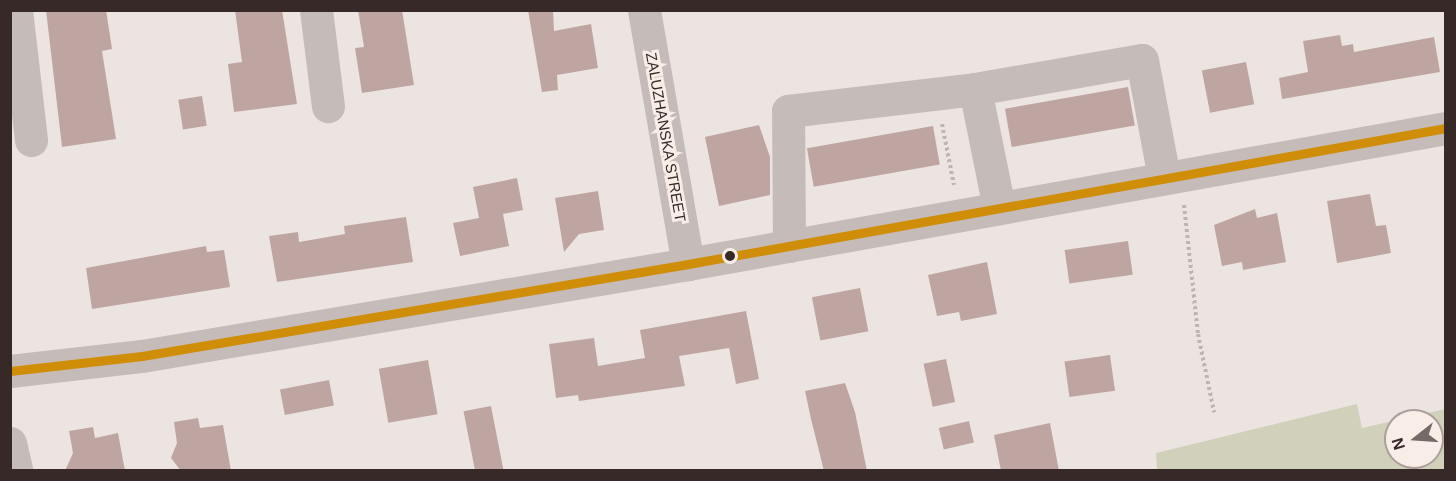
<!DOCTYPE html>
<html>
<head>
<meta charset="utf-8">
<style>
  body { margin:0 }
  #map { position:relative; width:1456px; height:481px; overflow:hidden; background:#ece4e0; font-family:Arial,sans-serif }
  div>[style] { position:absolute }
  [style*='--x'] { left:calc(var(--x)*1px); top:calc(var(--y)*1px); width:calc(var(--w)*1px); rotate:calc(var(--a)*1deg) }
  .green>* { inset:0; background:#d1d0ba }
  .building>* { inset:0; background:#bfa5a2; transform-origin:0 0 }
  .path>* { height:4px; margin-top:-2px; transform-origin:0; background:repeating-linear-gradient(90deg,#beb5b1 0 3px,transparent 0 6px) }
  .minor>* { height:33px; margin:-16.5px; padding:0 16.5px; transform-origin:16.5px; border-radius:16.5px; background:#c5bcb9 }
  .bus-1>* { height:9px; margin:-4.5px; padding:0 4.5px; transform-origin:4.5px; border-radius:4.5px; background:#d08d08 }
  .dots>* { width:16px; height:16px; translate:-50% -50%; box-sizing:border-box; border:3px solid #f9eee7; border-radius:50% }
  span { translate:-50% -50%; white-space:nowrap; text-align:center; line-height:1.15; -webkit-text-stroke:6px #f9eee7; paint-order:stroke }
  .street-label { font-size:15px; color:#362928 }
  .frame { position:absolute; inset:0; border:12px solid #362928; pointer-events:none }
  .north { position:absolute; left:1384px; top:409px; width:60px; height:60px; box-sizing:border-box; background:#f9eee7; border:2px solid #ab9f9b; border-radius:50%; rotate:253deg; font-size:16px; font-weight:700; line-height:24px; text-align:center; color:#362928 }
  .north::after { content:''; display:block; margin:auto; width:21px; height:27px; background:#766a68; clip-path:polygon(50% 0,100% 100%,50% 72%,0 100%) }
</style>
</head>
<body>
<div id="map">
  <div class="green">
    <i style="clip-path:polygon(evenodd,1357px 404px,1362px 428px,1445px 409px,1445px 470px,1157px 470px,1156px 453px,1357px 404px,1396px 421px,1432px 421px,1432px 457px,1396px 457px,1396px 421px)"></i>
  </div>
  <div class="building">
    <i style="clip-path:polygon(46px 10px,106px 10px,112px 49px,102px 51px,116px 139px,62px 147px)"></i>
    <i style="clip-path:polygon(235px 10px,282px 10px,297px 104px,234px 112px,228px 64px,242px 62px)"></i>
    <i style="clip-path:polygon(358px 10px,402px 10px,414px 85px,362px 93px,355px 48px,364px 47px)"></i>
    <i style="clip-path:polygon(528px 10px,553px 10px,554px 31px,591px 24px,598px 68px,557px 75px,558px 90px,542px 92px)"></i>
    <i style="clip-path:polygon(1340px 35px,1342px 46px,1353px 44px,1354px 52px,1434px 37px,1440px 72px,1282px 99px,1279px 78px,1308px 72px,1303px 41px)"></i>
    <i style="left:1246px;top:62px;width:43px;height:45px;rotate:79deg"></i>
    <i style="left:1128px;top:87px;width:39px;height:125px;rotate:80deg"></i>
    <i style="left:202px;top:96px;width:30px;height:24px;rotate:81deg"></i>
    <i style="clip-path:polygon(759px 125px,770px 157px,770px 195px,719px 206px,705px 137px)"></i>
    <i style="left:933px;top:126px;width:39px;height:128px;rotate:80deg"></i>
    <i style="clip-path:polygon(517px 178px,523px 210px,503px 214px,509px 246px,460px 256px,453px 223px,479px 218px,473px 187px)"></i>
    <i style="clip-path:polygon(598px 191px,604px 230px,579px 234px,564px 252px,555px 198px)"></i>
    <i style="clip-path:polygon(1370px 194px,1376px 226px,1386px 225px,1391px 253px,1337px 263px,1327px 201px)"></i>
    <i style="clip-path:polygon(1255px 209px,1257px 218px,1277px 213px,1286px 262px,1243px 270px,1242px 262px,1222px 266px,1214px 225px)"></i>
    <i style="clip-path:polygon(406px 217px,413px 262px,277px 282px,269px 236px,298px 232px,299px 242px,345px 234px,344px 226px)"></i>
    <i style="left:1128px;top:241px;width:34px;height:64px;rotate:82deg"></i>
    <i style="clip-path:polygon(206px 246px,207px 252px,224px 250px,230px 287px,92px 309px,86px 268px)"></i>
    <i style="clip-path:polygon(987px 262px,997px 314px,961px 321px,959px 312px,937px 316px,928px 275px)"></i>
    <i style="left:860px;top:288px;width:44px;height:49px;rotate:79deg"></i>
    <i style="clip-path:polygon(746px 311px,759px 379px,736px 384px,729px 348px,679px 356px,685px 386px,579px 401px,578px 395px,556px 398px,549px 344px,594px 338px,598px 366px,645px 358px,640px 330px)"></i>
    <i style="left:1110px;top:355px;width:36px;height:46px;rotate:82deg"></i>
    <i style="left:946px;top:359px;width:44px;height:23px;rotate:78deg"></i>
    <i style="left:428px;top:360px;width:55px;height:50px;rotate:80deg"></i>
    <i style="left:329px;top:380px;width:26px;height:50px;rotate:79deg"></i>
    <i style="clip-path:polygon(845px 383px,855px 412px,867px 471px,824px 471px,811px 419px,805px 391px)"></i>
    <i style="left:491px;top:406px;width:66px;height:28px;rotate:79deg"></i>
    <i style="clip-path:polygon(198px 418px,200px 428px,223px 425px,231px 471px,181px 471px,171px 458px,177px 443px,174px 422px)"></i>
    <i style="left:969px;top:421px;width:22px;height:31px;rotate:77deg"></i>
    <i style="clip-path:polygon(1050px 423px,1059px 471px,1001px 471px,994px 435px)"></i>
    <i style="clip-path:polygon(93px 427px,95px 438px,118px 433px,125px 471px,65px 471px,73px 453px,69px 431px)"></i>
  </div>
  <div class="path">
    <i style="--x:942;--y:124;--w:62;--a:78.9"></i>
    <i style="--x:1184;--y:205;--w:130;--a:83.8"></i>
    <i style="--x:1198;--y:334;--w:80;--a:78.4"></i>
  </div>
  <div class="minor">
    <i style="--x:16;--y:10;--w:131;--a:83.4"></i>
    <i style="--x:316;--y:10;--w:97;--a:82.9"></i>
    <i style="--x:644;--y:10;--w:258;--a:80.2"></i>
    <i style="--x:975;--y:89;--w:121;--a:78.6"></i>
    <i style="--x:789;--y:246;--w:135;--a:-90.4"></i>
    <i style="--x:788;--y:111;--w:188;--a:-6.7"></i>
    <i style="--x:975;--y:89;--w:169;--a:-9.9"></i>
    <i style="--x:1142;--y:60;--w:120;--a:79.4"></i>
    <i style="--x:10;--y:371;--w:133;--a:-6.5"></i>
    <i style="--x:142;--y:356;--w:554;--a:-9.56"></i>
    <i style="--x:688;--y:264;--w:770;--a:-10.17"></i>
    <i style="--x:10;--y:443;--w:28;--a:77"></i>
  </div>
  <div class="bus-1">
    <i style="--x:10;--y:371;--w:133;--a:-6.5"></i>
    <i style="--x:142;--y:356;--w:554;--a:-9.56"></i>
    <i style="--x:688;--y:264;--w:770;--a:-10.17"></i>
  </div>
  <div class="dots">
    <i style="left:730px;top:256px;background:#362928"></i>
  </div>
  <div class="street-label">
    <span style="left:666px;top:137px;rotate:80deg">ZALUZHANSKA STREET</span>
  </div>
  <div class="frame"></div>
  <div class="north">N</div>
</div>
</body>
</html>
